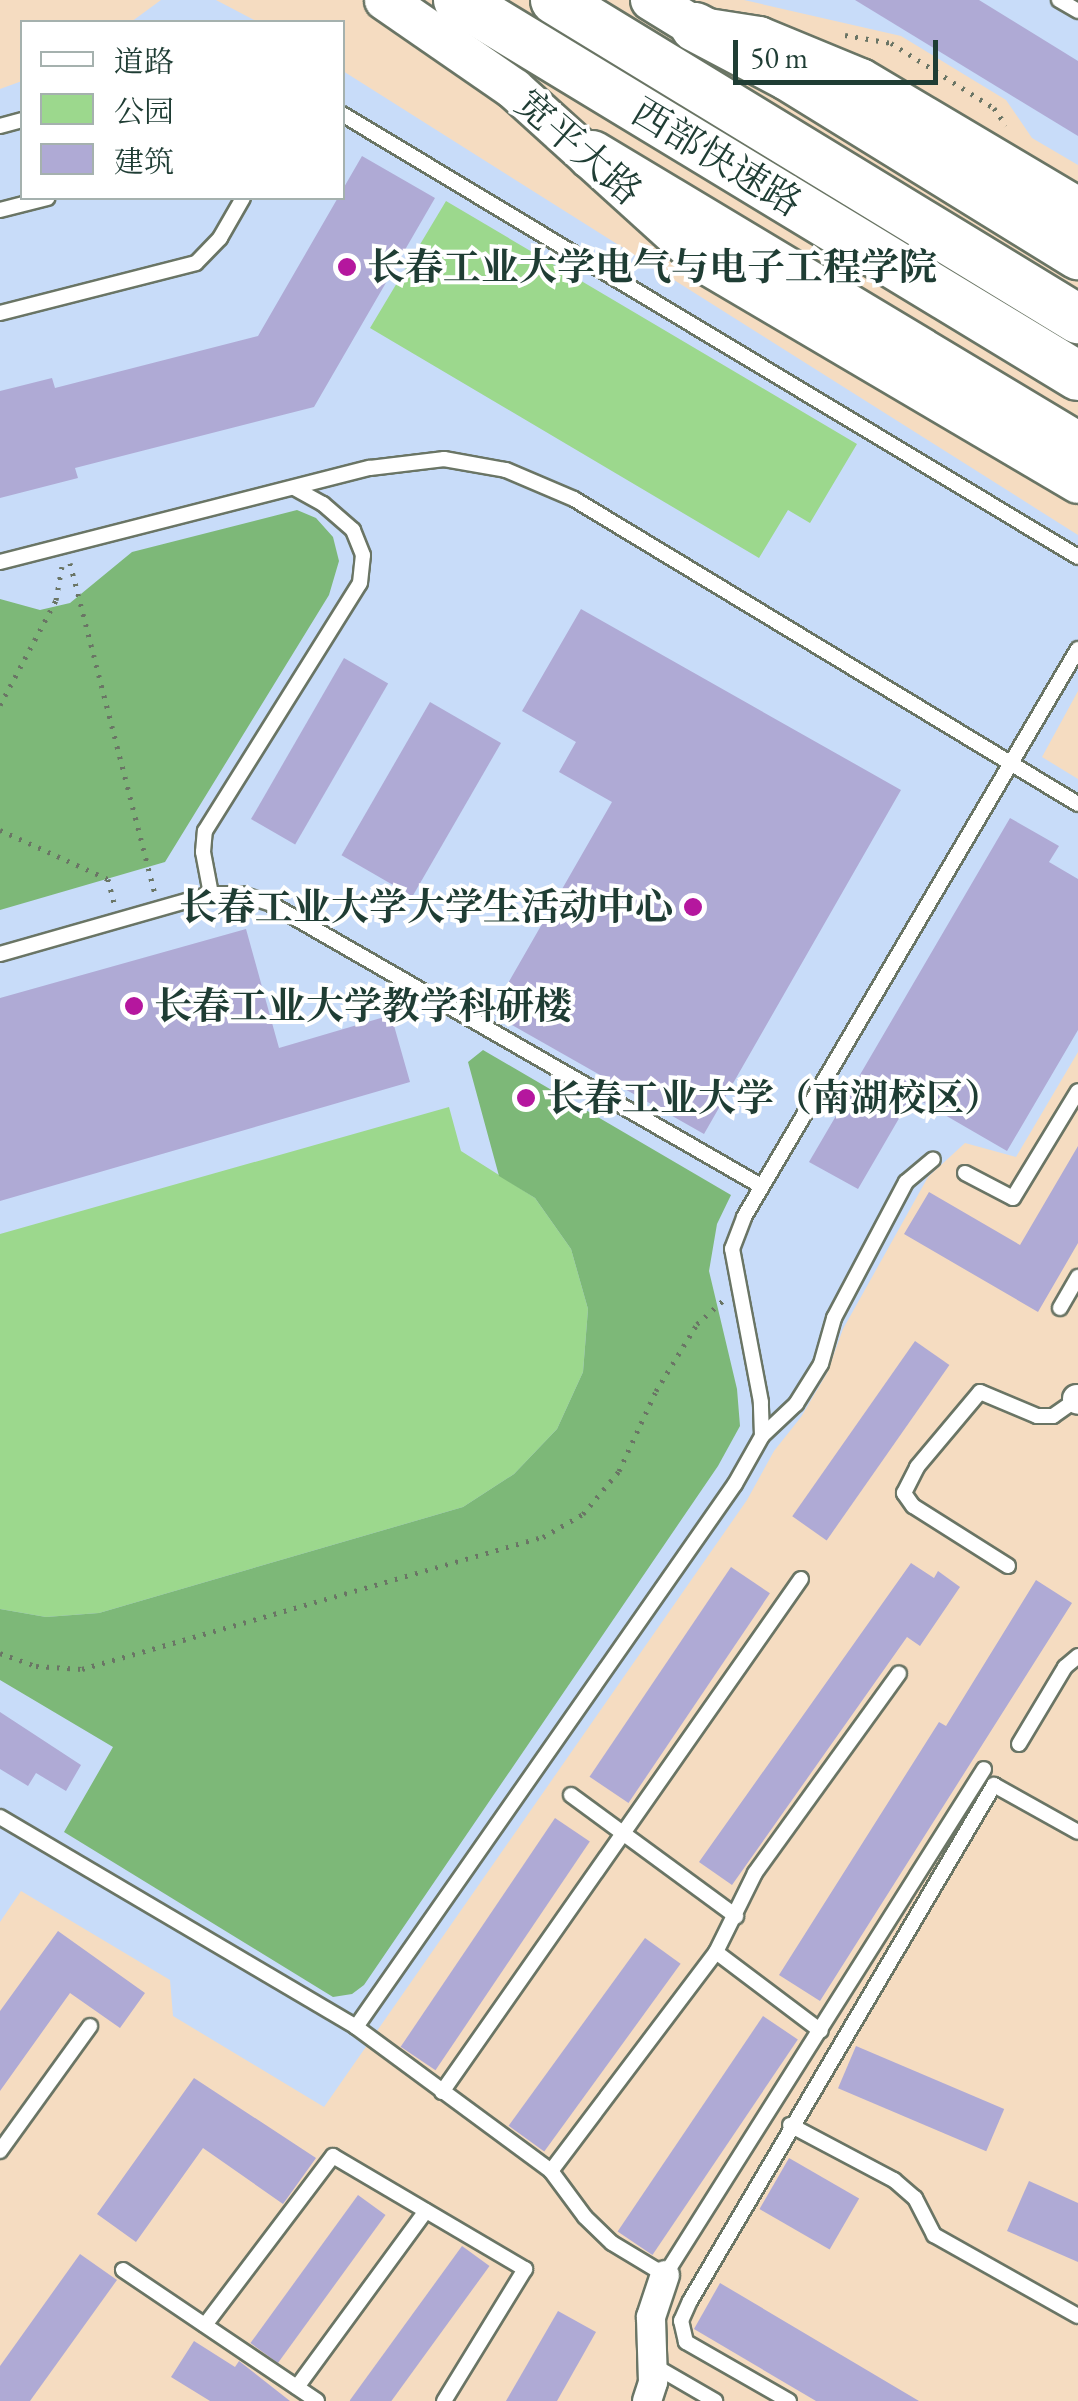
<!DOCTYPE html>
<html>
<head>
<meta charset="utf-8">
<style>
  body { margin:0 }
  #map { position:relative; width:1078px; height:2401px; overflow:hidden; background:#f5dcc1; font-family:"EB Garamond","Noto Serif SC",serif }
  div>[style] { position:absolute }
  [style*='--x'] { left:calc(var(--x)*1px); top:calc(var(--y)*1px); width:calc(var(--w)*1px); rotate:calc(var(--a)*1deg) }
  .built>* { inset:0; background:#c8dcf9 }
  .green>* { inset:0; background:#9cd88d }
  .forest>* { inset:0; background:#7db878 }
  .building>* { inset:0; background:#afaad5; transform-origin:0 0 }
  .path>* { height:5px; margin-top:-2.5px; transform-origin:0; background:repeating-linear-gradient(90deg,#6a7565 0 2.5px,transparent 0 10.5px) }
  .roads { filter:drop-shadow(2px 0 #6a7565) drop-shadow(-2px 0 #6a7565) drop-shadow(0 2px #6a7565) drop-shadow(0 -2px #6a7565) }
  .service>* { height:14px; margin:-7px; padding:0 7px; transform-origin:7px; border-radius:7px; background:#fff }
  .minor>* { height:28px; margin:-14px; padding:0 14px; transform-origin:14px; border-radius:14px; background:#fff }
  .secondary>* { height:40px; margin:-20px; padding:0 20px; transform-origin:20px; border-radius:20px; background:#fff }
  .trunk>* { height:48px; margin:-24px; padding:0 24px; transform-origin:24px; border-radius:24px; background:#fff }
  .dots>* { width:28px; height:28px; translate:-50% -50%; box-sizing:border-box; border:5px solid #fff; border-radius:50% }
  span { translate:-50% -50%; white-space:nowrap; text-align:center; line-height:1.15; -webkit-text-stroke:8px #fff; paint-order:stroke }
  .street-label { font-size:38px; color:#1f3d34 }
  .poi-label { font-size:38px; color:#1f3d34; font-weight:700 }
  .left { translate:0 -50%; text-align:left }
  .right { translate:-100% -50%; text-align:right }
  .legend { position:absolute; left:20px; top:20px; width:325px; height:180px; box-sizing:border-box; background:#fff; border:2px solid #a5b1ae; margin:0; padding:12px 18px; list-style:none; font-size:30px; color:#1f3d34 }
  .legend li { display:flex; align-items:center; gap:20px; height:50px }
  .legend b { width:50px; border:2px solid #a5b1ae }
  .scale { position:absolute; left:733px; top:40px; width:205px; height:45px; box-sizing:border-box; border:5px solid #1f3d34; border-top:0; padding-left:12px; font-size:30px; line-height:35px; white-space:nowrap; color:#1f3d34; -webkit-text-stroke:8px #fff; paint-order:stroke }
</style>
</head>
<body>
<div id="map">
  <div class="built">
    <i style="clip-path:polygon(161px 0,216px 0,258px 22px,131px 22px)"></i>
    <i style="clip-path:polygon(744px 0,1078px 0,1078px 165px,1032px 138px,1006px 100px,901px 36px)"></i>
    <i style="clip-path:polygon(343px 71px,1078px 535px,1078px 691px,1042px 757px,1078px 779px,1078px 1052px,1016px 1157px,965px 1143px,928px 1177px,843px 1329px,827px 1373px,801px 1417px,774px 1451px,747px 1500px,324px 2107px,173px 2016px,170px 1980px,21px 1891px,0 1922px,0 89px,22px 81px,22px 198px,342px 198px)"></i>
  </div>
  <div class="green">
    <i style="clip-path:polygon(446px 201px,857px 444px,810px 523px,788px 510px,759px 558px,370px 328px)"></i>
    <i style="clip-path:polygon(449px 1107px,461px 1151px,535px 1198px,571px 1249px,588px 1309px,583px 1372px,557px 1429px,514px 1474px,463px 1507px,99px 1613px,46px 1617px,0 1609px,0 1234px)"></i>
  </div>
  <div class="forest">
    <i style="clip-path:polygon(297px 510px,316px 518px,333px 537px,339px 561px,329px 595px,165px 862px,0 910px,0 599px,40px 610px,70px 603px,132px 552px)"></i>
    <i style="clip-path:polygon(483px 1050px,731px 1195px,717px 1224px,709px 1271px,737px 1389px,740px 1426px,718px 1466px,364px 1985px,352px 1994px,333px 1997px,64px 1832px,113px 1747px,0 1680px,0 1609px,46px 1617px,99px 1613px,463px 1507px,514px 1474px,557px 1429px,583px 1372px,588px 1309px,571px 1249px,535px 1198px,499px 1176px,468px 1062px)"></i>
  </div>
  <div class="building">
    <i style="clip-path:polygon(855px 0,979px 0,1078px 61px,1078px 136px)"></i>
    <i style="clip-path:polygon(362px 156px,435px 198px,314px 407px,75px 468px,78px 478px,0 498px,0 391px,52px 378px,55px 388px,258px 336px)"></i>
    <i style="clip-path:polygon(581px 609px,901px 790px,704px 1134px,491px 1013px,612px 802px,559px 772px,576px 742px,522px 711px)"></i>
    <i style="left:344px;top:658px;width:51px;height:186px;rotate:30deg"></i>
    <i style="left:430px;top:702px;width:82px;height:177px;rotate:30deg"></i>
    <i style="clip-path:polygon(1010px 818px,1059px 846px,1049px 862px,1078px 879px,1078px 1030px,1007px 1151px,912px 1096px,858px 1189px,809px 1162px)"></i>
    <i style="clip-path:polygon(246px 929px,279px 1048px,391px 1015px,410px 1082px,0 1201px,0 998px)"></i>
    <i style="clip-path:polygon(1078px 1146px,1078px 1243px,1038px 1312px,904px 1234px,929px 1192px,1020px 1245px)"></i>
    <i style="left:915px;top:1341px;width:42px;height:214px;rotate:35deg"></i>
    <i style="clip-path:polygon(911px 1563px,934px 1578px,938px 1571px,960px 1587px,920px 1646px,907px 1637px,732px 1885px,699px 1862px)"></i>
    <i style="left:731px;top:1567px;width:47px;height:253px;rotate:34deg"></i>
    <i style="clip-path:polygon(1036px 1580px,1072px 1603px,820px 2001px,779px 1975px,939px 1722px,946px 1726px)"></i>
    <i style="clip-path:polygon(0 1712px,81px 1765px,66px 1791px,36px 1773px,28px 1786px,0 1769px)"></i>
    <i style="left:555px;top:1818px;width:42px;height:276px;rotate:34deg"></i>
    <i style="clip-path:polygon(58px 1931px,145px 1993px,120px 2028px,70px 1993px,0 2091px,0 2011px)"></i>
    <i style="left:645px;top:1938px;width:44px;height:232px;rotate:36deg"></i>
    <i style="left:763px;top:2016px;width:42px;height:260px;rotate:34deg"></i>
    <i style="left:856px;top:2046px;width:161px;height:46px;rotate:23deg"></i>
    <i style="clip-path:polygon(194px 2078px,316px 2158px,283px 2204px,203px 2148px,136px 2242px,97px 2214px)"></i>
    <i style="left:789px;top:2158px;width:81px;height:59px;rotate:30deg"></i>
    <i style="clip-path:polygon(1029px 2181px,1078px 2203px,1078px 2262px,1007px 2231px)"></i>
    <i style="left:358px;top:2195px;width:34px;height:183px;rotate:36deg"></i>
    <i style="left:462px;top:2246px;width:34px;height:191px;rotate:36deg"></i>
    <i style="clip-path:polygon(80px 2254px,117px 2280px,30px 2401px,0 2401px,0 2366px)"></i>
    <i style="clip-path:polygon(720px 2283px,919px 2401px,816px 2401px,694px 2329px)"></i>
    <i style="clip-path:polygon(558px 2311px,596px 2332px,557px 2401px,506px 2401px)"></i>
    <i style="clip-path:polygon(194px 2341px,235px 2367px,239px 2361px,290px 2401px,210px 2401px,171px 2377px)"></i>
  </div>
  <div class="path">
    <i style="--x:845;--y:35;--w:47;--a:9.9"></i>
    <i style="--x:891;--y:43;--w:122;--a:32.3"></i>
    <i style="--x:994;--y:108;--w:21;--a:55"></i>
    <i style="--x:70;--y:563;--w:339;--a:75.6"></i>
    <i style="--x:0;--y:705;--w:119;--a:-61.9"></i>
    <i style="--x:56;--y:600;--w:34;--a:-80"></i>
    <i style="--x:0;--y:830;--w:119;--a:24.4"></i>
    <i style="--x:108;--y:879;--w:25;--a:76"></i>
    <i style="--x:0;--y:1653;--w:38;--a:20"></i>
    <i style="--x:36;--y:1666;--w:46;--a:3.7"></i>
    <i style="--x:82;--y:1669;--w:480;--a:-16"></i>
    <i style="--x:543;--y:1537;--w:46;--a:-29.9"></i>
    <i style="--x:583;--y:1514;--w:56;--a:-50.1"></i>
    <i style="--x:619;--y:1471;--w:88;--a:-65.2"></i>
    <i style="--x:656;--y:1391;--w:79;--a:-58.5"></i>
    <i style="--x:697;--y:1324;--w:36;--a:-42"></i>
  </div>
  <div class="roads">
    <div class="service">
      <i style="--x:1059;--y:0;--w:22;--a:30"></i>
      <i style="--x:342;--y:114;--w:859;--a:31.04"></i>
      <i style="--x:0;--y:126;--w:23;--a:-15"></i>
      <i style="--x:0;--y:210;--w:49;--a:-14.3"></i>
      <i style="--x:0;--y:313;--w:202;--a:-14.3"></i>
      <i style="--x:196;--y:263;--w:35;--a:-46"></i>
      <i style="--x:220;--y:238;--w:46;--a:-60.1"></i>
      <i style="--x:0;--y:562;--w:382;--a:-14.3"></i>
      <i style="--x:370;--y:468;--w:75;--a:-6.9"></i>
      <i style="--x:444;--y:459;--w:63;--a:10.1"></i>
      <i style="--x:506;--y:470;--w:74;--a:23.1"></i>
      <i style="--x:574;--y:499;--w:589;--a:31.18"></i>
      <i style="--x:211;--y:894;--w:43;--a:-100.8"></i>
      <i style="--x:203;--y:852;--w:21;--a:-85"></i>
      <i style="--x:205;--y:831;--w:292;--a:-58"></i>
      <i style="--x:360;--y:583;--w:28;--a:-84"></i>
      <i style="--x:363;--y:555;--w:27;--a:-112"></i>
      <i style="--x:353;--y:530;--w:40;--a:-139"></i>
      <i style="--x:323;--y:504;--w:33;--a:-151"></i>
      <i style="--x:0;--y:954;--w:219;--a:-15.9"></i>
      <i style="--x:211;--y:894;--w:30;--a:0"></i>
      <i style="--x:241;--y:894;--w:32;--a:18"></i>
      <i style="--x:271;--y:904;--w:565;--a:29.92"></i>
      <i style="--x:965;--y:1173;--w:54;--a:27.5"></i>
      <i style="--x:1013;--y:1198;--w:125;--a:-58.7"></i>
      <i style="--x:1060;--y:1308;--w:36;--a:-60"></i>
      <i style="--x:762;--y:1436;--w:47;--a:-43.3"></i>
      <i style="--x:796;--y:1404;--w:47;--a:-58"></i>
      <i style="--x:821;--y:1364;--w:48;--a:-74.2"></i>
      <i style="--x:834;--y:1318;--w:154;--a:-62.1"></i>
      <i style="--x:906;--y:1182;--w:35;--a:-40"></i>
      <i style="--x:1008;--y:1566;--w:112;--a:-147.7"></i>
      <i style="--x:913;--y:1506;--w:16;--a:-125"></i>
      <i style="--x:904;--y:1493;--w:29;--a:-63"></i>
      <i style="--x:917;--y:1467;--w:98;--a:-50"></i>
      <i style="--x:980;--y:1392;--w:62;--a:22.8"></i>
      <i style="--x:1037;--y:1416;--w:16;--a:0"></i>
      <i style="--x:1053;--y:1416;--w:29;--a:-35"></i>
      <i style="--x:1019;--y:1744;--w:90;--a:-59.1"></i>
      <i style="--x:1065;--y:1667;--w:17;--a:-40"></i>
      <i style="--x:571;--y:1795;--w:205;--a:36.3"></i>
      <i style="--x:0;--y:1817;--w:413;--a:30.5"></i>
      <i style="--x:356;--y:2027;--w:242;--a:36.4"></i>
      <i style="--x:551;--y:2171;--w:57;--a:53.5"></i>
      <i style="--x:585;--y:2217;--w:37;--a:44"></i>
      <i style="--x:612;--y:2243;--w:62;--a:31.1"></i>
      <i style="--x:665;--y:2275;--w:598;--a:-57.77"></i>
      <i style="--x:716;--y:1952;--w:131;--a:37"></i>
      <i style="--x:356;--y:2027;--w:662;--a:-55.09"></i>
      <i style="--x:735;--y:1484;--w:55;--a:-60.6"></i>
      <i style="--x:762;--y:1436;--w:34;--a:-92"></i>
      <i style="--x:761;--y:1402;--w:156;--a:-100.7"></i>
      <i style="--x:732;--y:1249;--w:34;--a:-69"></i>
      <i style="--x:744;--y:1217;--w:659;--a:-59.54"></i>
      <i style="--x:442;--y:2092;--w:626;--a:-55.02"></i>
      <i style="--x:790;--y:2125;--w:118;--a:27.9"></i>
      <i style="--x:894;--y:2180;--w:28;--a:41"></i>
      <i style="--x:915;--y:2198;--w:42;--a:62.8"></i>
      <i style="--x:934;--y:2235;--w:165;--a:29.4"></i>
      <i style="--x:0;--y:2151;--w:154;--a:-54.2"></i>
      <i style="--x:551;--y:2171;--w:274;--a:-53"></i>
      <i style="--x:716;--y:1952;--w:88;--a:-63.7"></i>
      <i style="--x:755;--y:1873;--w:246;--a:-54.2"></i>
      <i style="--x:123;--y:2270;--w:234;--a:34"></i>
      <i style="--x:205;--y:2325;--w:212;--a:-52.9"></i>
      <i style="--x:333;--y:2156;--w:223;--a:30.5"></i>
      <i style="--x:525;--y:2269;--w:155;--a:121.5"></i>
      <i style="--x:653;--y:2365;--w:72;--a:30.1"></i>
      <i style="--x:297;--y:2387;--w:218;--a:-53.8"></i>
      <i style="--x:789;--y:2401;--w:119;--a:-150.2"></i>
      <i style="--x:686;--y:2342;--w:22;--a:-103"></i>
      <i style="--x:681;--y:2321;--w:22;--a:-66"></i>
      <i style="--x:690;--y:2301;--w:599;--a:-59.5"></i>
      <i style="--x:994;--y:1785;--w:96;--a:29.2"></i>
    </div>
    <div class="minor">
      <i style="--x:1077;--y:1399;--w:1;--a:45"></i>
      <i style="--x:647;--y:2401;--w:20;--a:-72"></i>
      <i style="--x:653;--y:2382;--w:65;--a:-91.8"></i>
      <i style="--x:651;--y:2317;--w:44;--a:-71.6"></i>
    </div>
    <div class="secondary">
      <i style="--x:385;--y:0;--w:157;--a:34.6"></i>
      <i style="--x:514;--y:89;--w:262;--a:42.2"></i>
      <i style="--x:708;--y:265;--w:429;--a:30.5"></i>
      <i style="--x:651;--y:0;--w:52;--a:31.5"></i>
      <i style="--x:695;--y:27;--w:65;--a:8.9"></i>
      <i style="--x:759;--y:37;--w:110;--a:22.4"></i>
      <i style="--x:861;--y:79;--w:252;--a:30.7"></i>
    </div>
    <div class="trunk">
      <i style="--x:458;--y:0;--w:725;--a:31.23"></i>
      <i style="--x:555;--y:0;--w:613;--a:31.38"></i>
      <i style="--x:695;--y:27;--w:105;--a:27.8"></i>
      <i style="--x:788;--y:76;--w:341;--a:31.7"></i>
      <i style="--x:592;--y:155;--w:567;--a:31"></i>
    </div>
  </div>
  <div class="dots">
    <i style="left:347px;top:267px;background:#b5179e"></i>
    <i style="left:693px;top:907px;background:#b5179e"></i>
    <i style="left:134px;top:1006px;background:#b5179e"></i>
    <i style="left:526px;top:1098px;background:#b5179e"></i>
  </div>
  <div class="street-label">
    <span style="left:579px;top:147px;rotate:41deg">宽平大路</span>
    <span style="left:717px;top:157px;rotate:31deg">西部快速路</span>
  </div>
  <div class="poi-label">
    <span class="left" style="left:367px;top:267px">长春工业大学电气与电子工程学院</span>
    <span class="right" style="left:673px;top:907px">长春工业大学大学生活动中心</span>
    <span class="left" style="left:154px;top:1006px">长春工业大学教学科研楼</span>
    <span class="left" style="left:546px;top:1098px">长春工业大学（南湖校区）</span>
  </div>
  <ul class="legend">
  <li><b style="height:12px;background:#fff"></b>道路</li>
  <li><b style="height:28px;background:#9cd88d"></b>公园</li>
  <li><b style="height:28px;background:#afaad5"></b>建筑</li>
  </ul>
  <div class="scale">50 m</div>
</div>
</body>
</html>
